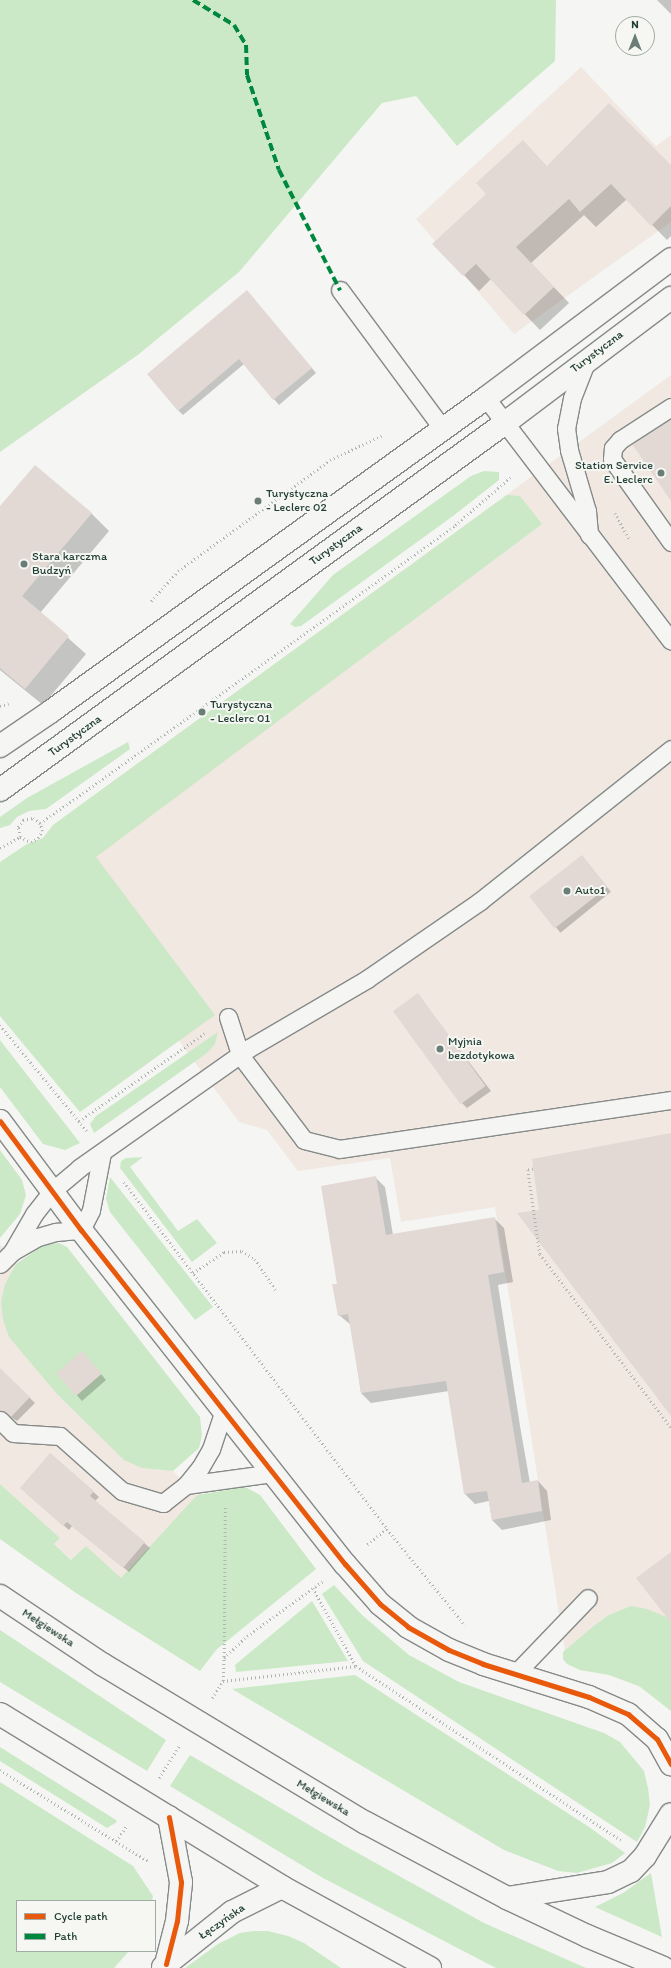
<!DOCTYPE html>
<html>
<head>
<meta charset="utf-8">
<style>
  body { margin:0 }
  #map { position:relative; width:671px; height:1968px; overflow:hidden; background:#f5f5f3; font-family:Itim,sans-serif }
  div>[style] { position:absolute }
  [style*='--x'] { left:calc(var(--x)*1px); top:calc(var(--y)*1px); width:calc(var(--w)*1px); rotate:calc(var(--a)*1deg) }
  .built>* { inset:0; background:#f0e8e1 }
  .green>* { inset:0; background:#cbe9c6 }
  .shadow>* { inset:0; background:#0003; transform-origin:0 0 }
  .building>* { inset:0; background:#e3d9d4; transform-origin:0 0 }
  .path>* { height:2.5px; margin-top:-1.25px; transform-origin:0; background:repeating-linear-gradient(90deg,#b0b4b2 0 1px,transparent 0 4px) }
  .roads { filter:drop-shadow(1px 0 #858a88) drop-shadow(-1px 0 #858a88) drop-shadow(0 1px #858a88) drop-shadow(0 -1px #858a88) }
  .lane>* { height:17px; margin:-8.5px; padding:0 8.5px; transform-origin:8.5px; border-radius:8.5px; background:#f5f5f3 }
  .street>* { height:22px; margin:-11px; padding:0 11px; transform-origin:11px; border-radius:11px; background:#f5f5f3 }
  .secondary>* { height:22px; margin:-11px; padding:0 11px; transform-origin:11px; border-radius:11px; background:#f5f5f3 }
  .quiet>* { height:4px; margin-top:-2px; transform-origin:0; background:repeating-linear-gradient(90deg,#00873e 0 8px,transparent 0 12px) }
  .cycleway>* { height:5px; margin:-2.5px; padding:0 2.5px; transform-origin:2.5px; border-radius:2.5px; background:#e8590c }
  .dots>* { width:11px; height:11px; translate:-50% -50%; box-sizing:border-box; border:2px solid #f6f6f2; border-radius:50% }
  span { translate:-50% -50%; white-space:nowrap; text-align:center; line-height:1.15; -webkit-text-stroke:4px #f6f6f2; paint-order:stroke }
  .street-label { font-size:12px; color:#1f3d34 }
  .poi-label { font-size:12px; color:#1f3d34 }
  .right { translate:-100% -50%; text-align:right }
  .left { translate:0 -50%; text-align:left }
  .legend { position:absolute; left:16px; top:1900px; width:140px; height:52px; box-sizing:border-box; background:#f6f6f2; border:1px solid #a0aca6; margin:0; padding:5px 7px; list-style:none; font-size:12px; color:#1f3d34 }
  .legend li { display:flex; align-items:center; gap:8px; height:20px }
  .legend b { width:20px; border:1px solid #a0aca6 }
  .north { position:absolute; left:615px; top:16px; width:40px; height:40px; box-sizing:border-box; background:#f6f6f2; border:1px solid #a0aca6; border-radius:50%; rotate:0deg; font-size:11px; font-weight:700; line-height:16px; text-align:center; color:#1f3d34 }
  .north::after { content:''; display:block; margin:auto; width:14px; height:18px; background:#6a7d77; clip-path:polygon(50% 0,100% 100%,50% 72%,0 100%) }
</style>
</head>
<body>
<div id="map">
  <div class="built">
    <i style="clip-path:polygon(581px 67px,656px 146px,671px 135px,671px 222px,514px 334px,416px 219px)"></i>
    <i style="clip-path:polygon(671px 375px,671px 1699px,566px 1658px,495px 1207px,401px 1222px,390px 1158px,298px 1171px,267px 1130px,239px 1122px,33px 843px,43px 838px,53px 825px)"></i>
    <i style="clip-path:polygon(0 1245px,12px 1252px,16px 1264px,5px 1284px,35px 1366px,56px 1393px,142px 1468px,173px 1471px,197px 1495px,121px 1579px,86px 1546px,72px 1560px,54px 1544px,60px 1538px,0 1484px)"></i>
  </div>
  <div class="green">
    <i style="clip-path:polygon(0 0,556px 0,555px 61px,457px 146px,416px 96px,382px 103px,239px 272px,139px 354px,0 452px)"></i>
    <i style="clip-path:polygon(484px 471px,499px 472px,499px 480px,453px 516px,301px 626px,295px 627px,290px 624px,333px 575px,471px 476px)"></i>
    <i style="clip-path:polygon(507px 495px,520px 496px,542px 524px,96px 857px,215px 1015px,80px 1112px,0 1016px,0 862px,27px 844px,43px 838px,53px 825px)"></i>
    <i style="clip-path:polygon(128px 742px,130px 749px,46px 809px,29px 811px,17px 817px,10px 825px,0 828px,0 817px,27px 798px)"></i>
    <i style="clip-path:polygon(218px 1032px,215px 1044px,207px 1053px,94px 1133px,90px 1124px,96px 1116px)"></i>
    <i style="clip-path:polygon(0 1040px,52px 1107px,80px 1143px,65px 1150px,43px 1144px,0 1087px)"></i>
    <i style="clip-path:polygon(0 1150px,22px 1180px,26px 1195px,20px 1214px,0 1238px)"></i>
    <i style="clip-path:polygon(143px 1157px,130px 1167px,178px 1231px,197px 1219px,217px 1243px,192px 1262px,120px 1168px,121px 1161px,126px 1158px)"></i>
    <i style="clip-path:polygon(110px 1177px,213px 1307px,195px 1320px,110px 1212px,106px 1199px)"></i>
    <i style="clip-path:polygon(59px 1243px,67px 1247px,200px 1417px,202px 1435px,199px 1448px,173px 1471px,142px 1468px,124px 1460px,56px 1393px,9px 1337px,3px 1320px,1px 1302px,5px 1284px,16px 1264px,44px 1245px)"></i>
    <i style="clip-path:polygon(0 1484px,60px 1538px,54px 1544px,71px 1560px,86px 1546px,121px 1578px,197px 1495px,245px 1487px,260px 1495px,316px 1569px,216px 1650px,200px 1671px,76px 1593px,0 1539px)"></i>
    <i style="clip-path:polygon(334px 1585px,362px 1615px,409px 1655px,459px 1682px,604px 1733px,620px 1742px,644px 1771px,648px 1788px,650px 1805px,645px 1827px,637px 1842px,363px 1661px,322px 1594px)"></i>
    <i style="clip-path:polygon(312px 1601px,348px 1661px,236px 1672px,235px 1665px)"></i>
    <i style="clip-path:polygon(631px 1606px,647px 1609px,671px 1619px,671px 1711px,639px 1686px,609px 1675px,580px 1670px,567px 1664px,563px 1659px,563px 1652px,595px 1625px,609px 1615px)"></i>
    <i style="clip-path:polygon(0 1630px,166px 1740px,147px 1771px,0 1682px)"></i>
    <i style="clip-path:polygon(355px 1675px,589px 1827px,625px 1853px,612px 1863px,577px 1873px,558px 1871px,504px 1850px,232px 1689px)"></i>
    <i style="clip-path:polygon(0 1747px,116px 1820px,117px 1822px,107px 1828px,0 1761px)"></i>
    <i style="clip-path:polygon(190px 1755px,345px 1846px,484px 1923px,586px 1968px,496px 1968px,323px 1878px,170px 1786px)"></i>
    <i style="clip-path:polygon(0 1782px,133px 1866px,153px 1896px,152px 1901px,17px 1901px,17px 1951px,129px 1951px,114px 1968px,0 1968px)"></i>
    <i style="clip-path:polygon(651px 1873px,662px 1937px,595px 1907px,623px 1893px)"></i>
    <i style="clip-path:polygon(253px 1931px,268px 1931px,288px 1936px,304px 1943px,341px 1968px,185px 1968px,218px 1944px,240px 1933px)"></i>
  </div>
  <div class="shadow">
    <i style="clip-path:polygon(657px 0,671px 0,671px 14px)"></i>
    <i style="clip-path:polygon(671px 166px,671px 236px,667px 240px,627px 199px,596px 227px,584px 215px,531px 263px,569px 303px,540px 330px,491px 279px,479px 291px,464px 275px,548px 167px)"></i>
    <i style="clip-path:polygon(252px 297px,316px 373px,279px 405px,244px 364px,183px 415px,178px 410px)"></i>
    <i style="clip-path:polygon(0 507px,91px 513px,109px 531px,40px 613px,86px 654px,43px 705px,0 670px)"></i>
    <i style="left:582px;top:856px;width:46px;height:65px;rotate:51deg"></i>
    <i style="clip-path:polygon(418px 995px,491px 1091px,467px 1108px,462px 1103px)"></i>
    <i style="clip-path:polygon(375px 1177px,385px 1187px,393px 1235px,494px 1218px,504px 1228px,513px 1282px,498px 1285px,520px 1426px,530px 1483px,538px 1481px,547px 1491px,551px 1520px,502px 1530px,492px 1520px,489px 1501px,475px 1504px,465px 1494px,449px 1391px,371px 1403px,361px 1393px,351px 1325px,339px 1315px,338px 1285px)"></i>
    <i style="clip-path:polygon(87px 1358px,106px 1380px,82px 1401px,58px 1374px)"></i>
    <i style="clip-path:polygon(0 1369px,35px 1403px,17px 1421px,8px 1415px,0 1417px)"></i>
    <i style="clip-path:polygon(51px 1454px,99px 1497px,95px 1501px,150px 1548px,129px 1572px,72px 1526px,69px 1530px,26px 1493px)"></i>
  </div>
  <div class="building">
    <i style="clip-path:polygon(609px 103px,671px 165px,671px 206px,651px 226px,611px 184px,580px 212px,569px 199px,516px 247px,554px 287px,524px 315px,476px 264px,463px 276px,432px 244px,486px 194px,476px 183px,523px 140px,547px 166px)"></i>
    <i style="clip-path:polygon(247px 290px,312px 368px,273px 400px,239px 359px,178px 411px,147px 374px)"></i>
    <i style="clip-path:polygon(671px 419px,671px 501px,632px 444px)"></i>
    <i style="clip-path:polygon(35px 465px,92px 513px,22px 596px,69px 636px,25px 689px,0 668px,0 506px)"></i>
    <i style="left:582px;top:855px;width:41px;height:67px;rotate:52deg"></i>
    <i style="left:418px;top:993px;width:115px;height:31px;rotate:54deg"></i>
    <i style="clip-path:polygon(671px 1133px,671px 1416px,517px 1213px,539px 1210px,532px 1159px)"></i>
    <i style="clip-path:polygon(376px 1176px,386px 1235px,495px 1217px,504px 1272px,488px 1275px,511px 1415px,522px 1483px,538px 1480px,542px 1511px,492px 1520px,487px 1491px,464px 1494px,446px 1381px,361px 1393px,348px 1314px,338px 1316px,332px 1284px,337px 1284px,321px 1186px)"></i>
    <i style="left:82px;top:1351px;width:30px;height:34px;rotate:49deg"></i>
    <i style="clip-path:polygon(0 1368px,30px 1397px,11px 1417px,0 1410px)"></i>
    <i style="clip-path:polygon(50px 1453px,94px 1491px,90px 1496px,145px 1542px,123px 1568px,67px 1522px,63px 1526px,20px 1488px)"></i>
    <i style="clip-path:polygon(671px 1552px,671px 1623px,636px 1578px)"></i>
  </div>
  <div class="path">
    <i style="--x:615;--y:513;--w:31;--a:61"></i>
    <i style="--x:151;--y:601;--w:40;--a:-48"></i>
    <i style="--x:178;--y:571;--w:188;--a:-36.1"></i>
    <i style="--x:330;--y:460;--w:59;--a:-25.3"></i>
    <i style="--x:0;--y:706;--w:9;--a:-18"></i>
    <i style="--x:20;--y:837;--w:12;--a:24"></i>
    <i style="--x:31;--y:842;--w:8;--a:-30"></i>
    <i style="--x:38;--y:838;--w:8;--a:-60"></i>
    <i style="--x:42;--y:831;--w:8;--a:-104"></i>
    <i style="--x:0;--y:848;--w:23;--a:-29"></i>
    <i style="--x:20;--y:837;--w:10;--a:-101"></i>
    <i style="--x:18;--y:827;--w:9;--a:-54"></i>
    <i style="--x:23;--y:820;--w:10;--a:-11"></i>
    <i style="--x:33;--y:818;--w:9;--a:36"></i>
    <i style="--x:40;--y:823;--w:40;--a:-34.9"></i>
    <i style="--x:73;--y:800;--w:471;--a:-35.7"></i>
    <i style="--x:455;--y:525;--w:75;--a:-40.7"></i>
    <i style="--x:0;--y:1025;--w:137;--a:50.6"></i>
    <i style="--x:79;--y:1121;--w:154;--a:-34.9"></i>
    <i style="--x:533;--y:1169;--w:5;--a:169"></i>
    <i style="--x:528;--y:1170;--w:85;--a:81.9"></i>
    <i style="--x:540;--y:1254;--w:217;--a:52.9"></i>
    <i style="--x:124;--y:1182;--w:435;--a:52.8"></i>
    <i style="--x:387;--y:1529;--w:26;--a:141"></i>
    <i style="--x:193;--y:1273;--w:37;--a:-34"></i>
    <i style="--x:224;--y:1252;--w:18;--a:-3"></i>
    <i style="--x:242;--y:1251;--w:15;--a:32"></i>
    <i style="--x:255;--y:1259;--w:37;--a:56"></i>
    <i style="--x:387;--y:1529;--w:124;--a:50.9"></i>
    <i style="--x:313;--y:1588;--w:89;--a:61.1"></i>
    <i style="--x:356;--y:1666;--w:317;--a:33.3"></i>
    <i style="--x:224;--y:1657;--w:151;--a:-89.6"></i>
    <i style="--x:223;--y:1681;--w:134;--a:-6.4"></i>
    <i style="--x:212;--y:1698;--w:20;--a:-57"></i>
    <i style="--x:223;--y:1681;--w:23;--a:-88"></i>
    <i style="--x:224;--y:1658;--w:32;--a:-44"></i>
    <i style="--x:247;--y:1636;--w:94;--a:-35.9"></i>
    <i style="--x:0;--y:1770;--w:174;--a:31.6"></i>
    <i style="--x:159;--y:1778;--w:39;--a:-58"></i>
    <i style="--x:116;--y:1841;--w:19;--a:-55"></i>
  </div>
  <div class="roads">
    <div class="lane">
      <i style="--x:340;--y:290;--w:173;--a:53.5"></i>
      <i style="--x:587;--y:360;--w:41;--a:111.5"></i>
      <i style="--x:572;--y:398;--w:31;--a:101"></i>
      <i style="--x:566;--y:428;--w:22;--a:82"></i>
      <i style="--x:569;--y:450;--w:64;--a:73.6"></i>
      <i style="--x:587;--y:511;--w:24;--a:85"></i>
      <i style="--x:486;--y:398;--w:305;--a:52.7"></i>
      <i style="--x:671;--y:407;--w:61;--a:147.1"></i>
      <i style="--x:620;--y:440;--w:11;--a:131"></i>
      <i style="--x:613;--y:448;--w:11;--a:95"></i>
      <i style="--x:612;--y:459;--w:102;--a:54.6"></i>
      <i style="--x:228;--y:1017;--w:40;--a:72"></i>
      <i style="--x:240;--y:1055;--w:106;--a:53"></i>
      <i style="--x:304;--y:1140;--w:36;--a:14"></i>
      <i style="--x:339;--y:1149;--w:336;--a:-8.4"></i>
      <i style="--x:12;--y:1252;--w:44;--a:-59.9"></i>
      <i style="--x:34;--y:1214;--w:29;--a:-52"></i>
      <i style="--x:52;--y:1191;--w:35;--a:-40"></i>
      <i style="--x:79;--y:1168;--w:208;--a:-35.2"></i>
      <i style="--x:249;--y:1048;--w:137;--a:-30.3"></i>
      <i style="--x:367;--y:979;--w:137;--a:-34.6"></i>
      <i style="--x:480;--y:901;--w:244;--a:-38.5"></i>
      <i style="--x:0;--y:1264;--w:17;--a:-45"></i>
      <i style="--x:12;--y:1252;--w:30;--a:-30"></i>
      <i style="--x:38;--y:1237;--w:19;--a:-16"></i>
      <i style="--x:56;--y:1232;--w:25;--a:-5"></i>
      <i style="--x:81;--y:1230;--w:22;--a:-63"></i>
      <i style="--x:91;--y:1210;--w:58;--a:-79.1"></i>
      <i style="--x:0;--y:1420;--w:18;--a:45"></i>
      <i style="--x:13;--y:1433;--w:47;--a:3.7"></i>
      <i style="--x:60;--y:1436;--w:83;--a:41.6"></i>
      <i style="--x:122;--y:1491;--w:43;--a:16.3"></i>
      <i style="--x:163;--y:1503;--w:29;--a:-38"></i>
      <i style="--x:186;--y:1485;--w:22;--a:-51"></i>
      <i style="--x:200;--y:1468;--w:22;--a:-60"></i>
      <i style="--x:211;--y:1449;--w:41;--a:-71.6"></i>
      <i style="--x:186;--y:1485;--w:89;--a:-7.8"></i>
      <i style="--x:515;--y:1674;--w:105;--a:-46.2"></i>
    </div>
    <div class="street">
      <i style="--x:0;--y:1121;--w:136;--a:53.4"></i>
      <i style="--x:81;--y:1230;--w:426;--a:51.7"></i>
      <i style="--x:345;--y:1564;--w:53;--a:48.8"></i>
      <i style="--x:380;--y:1604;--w:36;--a:39"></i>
      <i style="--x:408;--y:1627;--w:47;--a:29.3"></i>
      <i style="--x:449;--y:1650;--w:37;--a:22"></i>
      <i style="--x:483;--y:1664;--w:111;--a:17.3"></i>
      <i style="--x:589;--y:1697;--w:43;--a:23.6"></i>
      <i style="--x:628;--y:1714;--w:38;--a:41"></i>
      <i style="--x:657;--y:1739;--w:29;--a:61"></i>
      <i style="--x:166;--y:1964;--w:44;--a:-75.7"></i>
      <i style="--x:177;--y:1921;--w:39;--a:-84"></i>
      <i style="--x:181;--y:1882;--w:66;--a:-100.5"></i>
      <i style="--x:163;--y:1967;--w:88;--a:-38.6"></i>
      <i style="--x:232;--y:1912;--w:56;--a:-26.6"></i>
    </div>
    <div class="secondary">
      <i style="--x:0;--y:746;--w:60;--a:-34.2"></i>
      <i style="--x:50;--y:712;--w:537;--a:-35.76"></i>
      <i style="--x:486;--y:398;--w:231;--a:-36.9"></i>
      <i style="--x:0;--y:790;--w:624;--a:-36.01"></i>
      <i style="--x:505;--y:423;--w:208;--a:-37"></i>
      <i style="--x:0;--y:1596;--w:123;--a:33.7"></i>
      <i style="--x:102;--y:1664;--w:308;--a:31.1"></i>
      <i style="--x:366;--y:1823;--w:160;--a:28"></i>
      <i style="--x:507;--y:1898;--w:89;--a:25.4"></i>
      <i style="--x:587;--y:1936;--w:83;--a:22.6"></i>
      <i style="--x:0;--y:1714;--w:331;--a:31.5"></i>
      <i style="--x:282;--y:1887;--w:169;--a:28.7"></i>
      <i style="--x:507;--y:1898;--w:102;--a:-9"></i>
      <i style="--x:608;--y:1882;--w:25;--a:-26"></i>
      <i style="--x:631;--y:1871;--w:21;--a:-47"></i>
      <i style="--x:645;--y:1856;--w:49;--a:-58.2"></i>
    </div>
  </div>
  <div class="quiet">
    <i style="--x:193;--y:0;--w:48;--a:31.4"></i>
    <i style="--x:234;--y:25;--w:23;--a:59"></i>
    <i style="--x:246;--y:45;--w:30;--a:88"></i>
    <i style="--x:247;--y:75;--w:100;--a:71.4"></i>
    <i style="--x:279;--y:170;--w:135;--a:63.1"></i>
  </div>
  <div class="cycleway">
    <i style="--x:0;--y:1121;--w:136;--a:53.4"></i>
    <i style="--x:81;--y:1230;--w:426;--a:51.7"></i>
    <i style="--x:345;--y:1564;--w:53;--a:48.8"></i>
    <i style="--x:380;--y:1604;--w:36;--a:39"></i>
    <i style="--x:408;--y:1627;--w:47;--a:29.3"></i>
    <i style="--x:449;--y:1650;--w:37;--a:22"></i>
    <i style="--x:483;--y:1664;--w:111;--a:17.3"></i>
    <i style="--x:589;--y:1697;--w:43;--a:23.6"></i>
    <i style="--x:628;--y:1714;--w:38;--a:41"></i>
    <i style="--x:657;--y:1739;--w:29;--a:61"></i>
    <i style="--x:166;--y:1964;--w:44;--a:-75.7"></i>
    <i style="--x:177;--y:1921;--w:39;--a:-84"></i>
    <i style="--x:181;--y:1882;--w:66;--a:-100.5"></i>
  </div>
  <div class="dots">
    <i style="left:661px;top:473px;background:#6a7d77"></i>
    <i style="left:258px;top:501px;background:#6a7d77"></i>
    <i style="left:24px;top:564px;background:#6a7d77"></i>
    <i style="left:202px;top:712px;background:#6a7d77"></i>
    <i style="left:567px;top:891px;background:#6a7d77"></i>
    <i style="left:440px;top:1049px;background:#6a7d77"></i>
  </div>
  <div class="street-label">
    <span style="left:597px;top:352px;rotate:-37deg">Turystyczna</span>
    <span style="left:336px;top:545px;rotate:-36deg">Turystyczna</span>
    <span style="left:75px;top:736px;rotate:-36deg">Turystyczna</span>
    <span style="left:48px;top:1628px;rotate:33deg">Mełgiewska</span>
    <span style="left:323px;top:1798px;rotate:31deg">Mełgiewska</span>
    <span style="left:222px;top:1922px;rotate:-35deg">Łęczyńska</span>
  </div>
  <div class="poi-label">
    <span class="right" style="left:653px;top:473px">Station Service<br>E. Leclerc</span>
    <span class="left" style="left:266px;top:501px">Turystyczna<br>- Leclerc 02</span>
    <span class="left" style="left:32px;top:564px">Stara karczma<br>Budzyń</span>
    <span class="left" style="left:210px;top:712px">Turystyczna<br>- Leclerc 01</span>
    <span class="left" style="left:575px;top:891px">Auto1</span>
    <span class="left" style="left:448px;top:1049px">Myjnia<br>bezdotykowa</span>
  </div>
  <ul class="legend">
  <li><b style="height:5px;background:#e8590c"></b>Cycle path</li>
  <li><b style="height:5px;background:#00873e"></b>Path</li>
  </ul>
  <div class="north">N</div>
</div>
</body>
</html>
